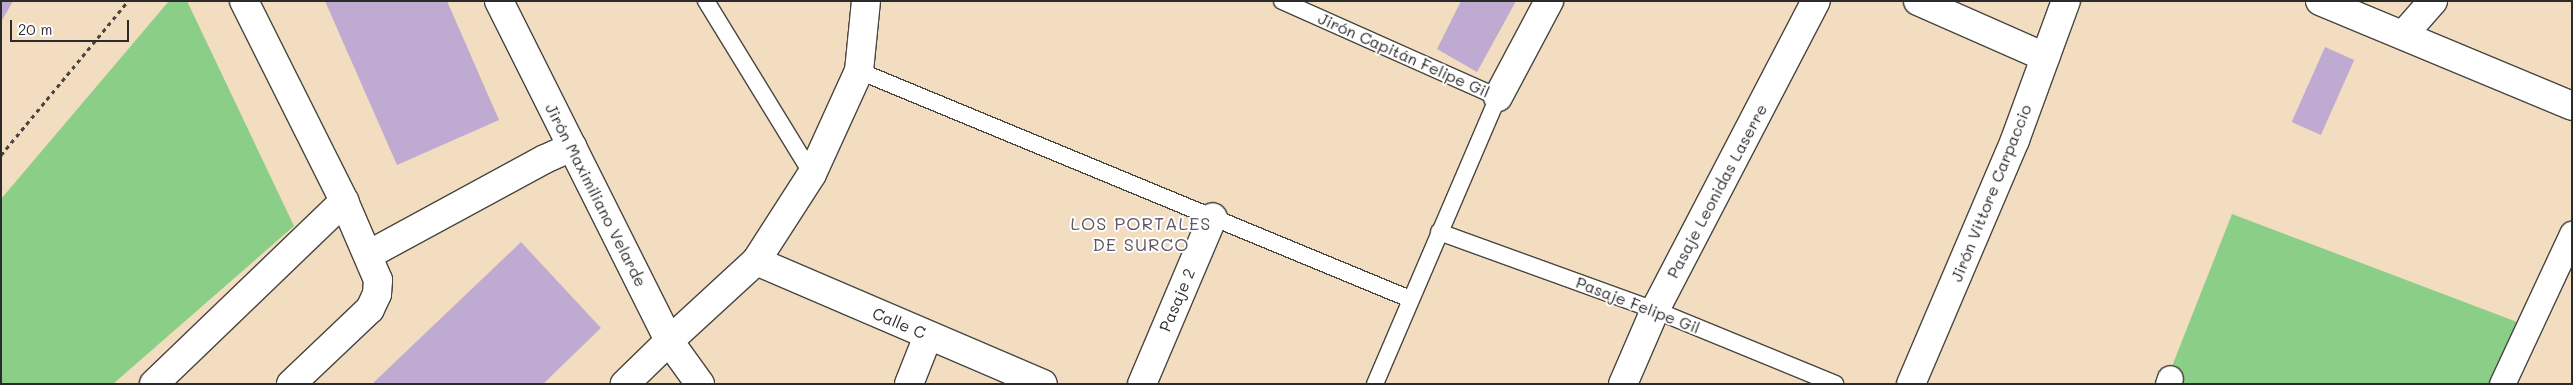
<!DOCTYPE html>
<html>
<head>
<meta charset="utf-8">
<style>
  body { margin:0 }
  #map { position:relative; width:2573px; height:385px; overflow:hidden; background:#f3ddc0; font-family:Mali,sans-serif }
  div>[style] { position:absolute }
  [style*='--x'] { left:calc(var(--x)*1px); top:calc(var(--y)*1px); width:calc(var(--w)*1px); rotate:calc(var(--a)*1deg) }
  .green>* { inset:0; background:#8ace87 }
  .building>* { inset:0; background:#bfaad2; transform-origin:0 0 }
  .path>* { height:3px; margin-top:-1.5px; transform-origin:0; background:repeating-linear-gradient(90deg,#494641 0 4px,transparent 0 8px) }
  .roads { filter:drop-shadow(1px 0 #494641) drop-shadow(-1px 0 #494641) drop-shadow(0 1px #494641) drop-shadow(0 -1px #494641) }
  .service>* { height:16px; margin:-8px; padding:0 8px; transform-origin:8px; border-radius:8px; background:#fff }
  .pedestrian>* { height:25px; margin:-12.5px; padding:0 12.5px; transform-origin:12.5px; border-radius:12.5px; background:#fff }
  .minor>* { height:28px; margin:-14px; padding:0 14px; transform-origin:14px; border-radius:14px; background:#fff }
  .tertiary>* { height:28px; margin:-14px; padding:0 14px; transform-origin:14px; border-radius:14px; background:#fff }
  span { translate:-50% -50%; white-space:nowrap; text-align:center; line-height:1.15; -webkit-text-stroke:4px #fff; paint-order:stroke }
  .street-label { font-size:16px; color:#2b2b2b }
  .neighbourhood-label { font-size:18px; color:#5f5765; letter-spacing:1px }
  .frame { position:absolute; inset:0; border:2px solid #2b2b2b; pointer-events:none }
  .scale { position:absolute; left:10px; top:20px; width:119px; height:22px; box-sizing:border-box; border:2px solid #2b2b2b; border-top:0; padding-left:6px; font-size:15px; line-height:18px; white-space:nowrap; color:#2b2b2b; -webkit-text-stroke:4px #fff; paint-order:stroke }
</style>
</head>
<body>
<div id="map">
  <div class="green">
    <i style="clip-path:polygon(169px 1px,187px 1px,294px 226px,113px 384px,1px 384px,1px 199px)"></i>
    <i style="clip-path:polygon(2232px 214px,2525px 325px,2500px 384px,2179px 384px,2167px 379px)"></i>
  </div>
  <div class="building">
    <i style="clip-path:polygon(1px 1px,13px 1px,1px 22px)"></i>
    <i style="clip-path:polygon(325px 1px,447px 1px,499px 120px,397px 165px)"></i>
    <i style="clip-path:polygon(1461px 1px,1516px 1px,1477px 72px,1437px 49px)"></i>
    <i style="left:2325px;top:47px;width:32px;height:82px;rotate:24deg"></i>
    <i style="clip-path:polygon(521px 242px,601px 328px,543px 384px,372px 384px)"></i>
  </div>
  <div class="path">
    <i style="--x:1;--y:155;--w:200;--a:-50.5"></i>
  </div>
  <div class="roads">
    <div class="service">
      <i style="--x:706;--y:1;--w:203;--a:58.5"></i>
      <i style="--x:1282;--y:1;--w:236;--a:24"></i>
      <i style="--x:1498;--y:97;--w:312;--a:113.2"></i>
      <i style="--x:859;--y:71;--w:596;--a:22.48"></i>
      <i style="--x:1439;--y:232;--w:230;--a:19.9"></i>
      <i style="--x:1655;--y:310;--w:195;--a:22.3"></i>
    </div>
    <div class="pedestrian">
      <i style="--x:2168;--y:384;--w:6;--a:-72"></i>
      <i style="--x:2502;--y:384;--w:166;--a:-65"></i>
    </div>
    <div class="minor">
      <i style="--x:244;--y:1;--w:224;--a:63.4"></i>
      <i style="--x:344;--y:201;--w:86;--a:66.7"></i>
      <i style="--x:378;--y:280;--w:14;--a:94"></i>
      <i style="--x:377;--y:294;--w:17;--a:115"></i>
      <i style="--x:370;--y:309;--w:109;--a:136.5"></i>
      <i style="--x:1918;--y:1;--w:139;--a:23.8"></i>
      <i style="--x:2320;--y:1;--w:273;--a:22.6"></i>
      <i style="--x:2404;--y:34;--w:44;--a:-48.7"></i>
      <i style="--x:1498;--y:97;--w:109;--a:-62"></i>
      <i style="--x:368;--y:255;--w:201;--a:-28.5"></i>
      <i style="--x:545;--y:159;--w:30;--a:-24"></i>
      <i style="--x:756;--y:261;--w:312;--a:23.2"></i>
      <i style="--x:154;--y:384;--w:264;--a:-43.9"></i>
      <i style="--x:700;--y:384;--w:53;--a:-125.8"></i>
      <i style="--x:669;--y:341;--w:118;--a:-42.6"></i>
      <i style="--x:756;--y:261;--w:103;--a:-57.2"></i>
      <i style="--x:812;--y:174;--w:113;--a:-65.5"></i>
      <i style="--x:859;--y:71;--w:70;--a:-84.3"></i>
      <i style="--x:909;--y:384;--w:52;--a:-68.4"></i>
      <i style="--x:1142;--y:384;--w:181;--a:-67"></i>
      <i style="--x:1623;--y:384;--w:81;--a:-66.6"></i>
      <i style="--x:1655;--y:310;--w:348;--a:-62.5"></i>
      <i style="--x:1911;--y:384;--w:265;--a:-66.9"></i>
      <i style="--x:2015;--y:140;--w:148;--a:-69.9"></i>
    </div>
    <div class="tertiary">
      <i style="--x:499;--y:1;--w:380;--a:63.4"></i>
      <i style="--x:669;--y:341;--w:62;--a:135.7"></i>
    </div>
  </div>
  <div class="street-label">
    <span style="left:1404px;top:55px;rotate:24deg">Jirón Capitán Felipe Gil</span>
    <span style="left:1717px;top:191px;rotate:-62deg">Pasaje Leonidas Laserre</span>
    <span style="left:1991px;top:193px;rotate:-68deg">Jirón Vittore Carpaccio</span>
    <span style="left:596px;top:195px;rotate:63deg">Jirón Maximiliano Velarde</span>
    <span style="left:1177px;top:300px;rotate:-67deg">Pasaje 2</span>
    <span style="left:1638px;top:305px;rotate:21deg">Pasaje Felipe Gil</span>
    <span style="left:899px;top:323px;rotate:23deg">Calle C</span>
  </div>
  <div class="neighbourhood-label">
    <span style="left:1141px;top:234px">LOS PORTALES<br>DE SURCO</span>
  </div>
  <div class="frame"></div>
  <div class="scale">20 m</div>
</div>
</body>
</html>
